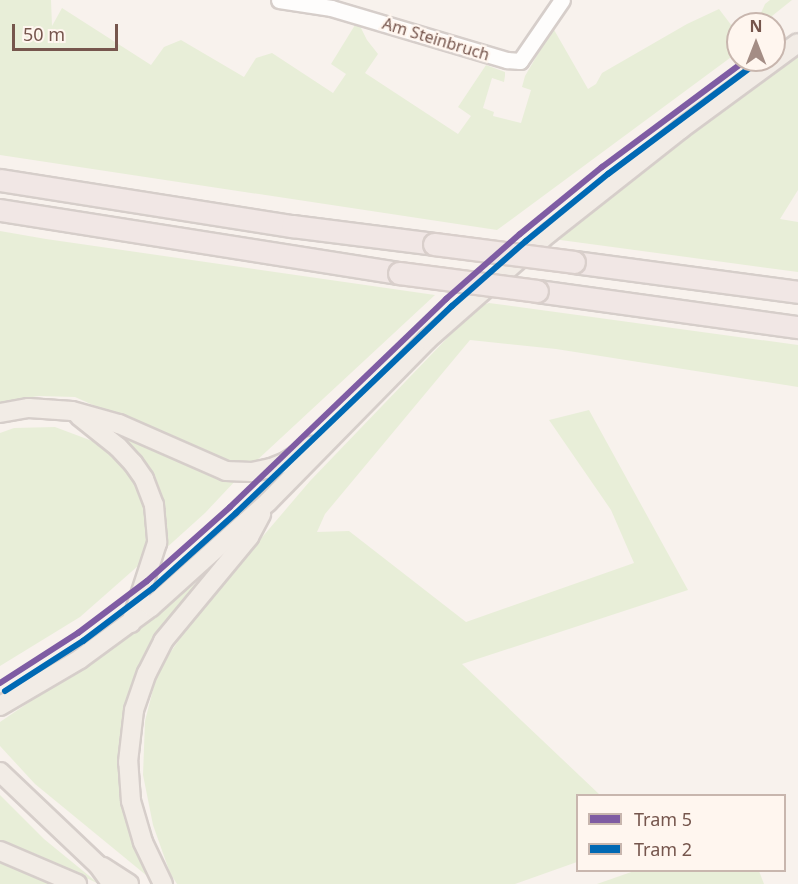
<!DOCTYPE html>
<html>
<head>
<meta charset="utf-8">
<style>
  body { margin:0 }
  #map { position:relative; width:798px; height:884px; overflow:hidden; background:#f8f2ed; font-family:"Noto Sans",sans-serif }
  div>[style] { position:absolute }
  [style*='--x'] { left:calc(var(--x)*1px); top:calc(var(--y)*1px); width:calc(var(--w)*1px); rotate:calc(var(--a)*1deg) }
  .green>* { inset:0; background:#e8eed8 }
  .roads { filter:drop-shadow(2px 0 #d6ceca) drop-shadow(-2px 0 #d6ceca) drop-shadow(0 2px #d6ceca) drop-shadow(0 -2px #d6ceca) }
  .minor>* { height:15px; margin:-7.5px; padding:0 7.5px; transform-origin:7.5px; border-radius:7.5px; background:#fefdfc }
  .major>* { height:18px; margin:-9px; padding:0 9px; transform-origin:9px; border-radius:9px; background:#f2ece6 }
  .highway>* { height:21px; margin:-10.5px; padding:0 10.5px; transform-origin:10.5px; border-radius:10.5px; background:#f1e7e5 }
  .bridges { filter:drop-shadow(2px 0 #d9cfcb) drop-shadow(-2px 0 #d9cfcb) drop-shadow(0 2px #d9cfcb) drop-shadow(0 -2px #d9cfcb) }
  .highway-bridge>* { height:21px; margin:-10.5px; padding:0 10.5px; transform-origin:10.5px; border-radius:10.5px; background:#f1e7e5 }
  .tram-1>* { height:6px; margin:-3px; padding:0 3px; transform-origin:3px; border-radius:3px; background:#7f5ca3 }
  .tram-2>* { height:6px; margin:-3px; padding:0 3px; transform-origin:3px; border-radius:3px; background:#0069b4 }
  span { translate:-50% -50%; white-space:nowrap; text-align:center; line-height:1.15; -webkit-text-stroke:4.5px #fff6ef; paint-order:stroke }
  .street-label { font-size:16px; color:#76564d }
  .legend { position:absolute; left:576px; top:794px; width:210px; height:78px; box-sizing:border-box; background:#fff6ef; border:2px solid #c8b6ae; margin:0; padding:8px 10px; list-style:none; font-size:18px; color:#76564d }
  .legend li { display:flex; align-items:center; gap:12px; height:30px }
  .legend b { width:30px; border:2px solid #c8b6ae }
  .north { position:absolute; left:726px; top:12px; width:60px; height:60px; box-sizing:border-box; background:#fff6ef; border:2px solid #c8b6ae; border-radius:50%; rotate:0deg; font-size:16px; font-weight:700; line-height:24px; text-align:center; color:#76564d }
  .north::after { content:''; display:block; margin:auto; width:21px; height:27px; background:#a48d85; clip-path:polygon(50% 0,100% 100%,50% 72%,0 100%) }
  .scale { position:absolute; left:12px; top:24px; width:106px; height:27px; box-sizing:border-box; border:3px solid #76564d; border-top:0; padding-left:8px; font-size:18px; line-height:21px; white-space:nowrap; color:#76564d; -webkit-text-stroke:4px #fff6ef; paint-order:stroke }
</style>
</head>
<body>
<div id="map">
  <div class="green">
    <i style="clip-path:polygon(0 0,51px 0,52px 26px,62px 8px,151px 65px,164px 47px,181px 40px,244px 77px,256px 58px,272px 53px,333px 93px,346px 74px,331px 64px,355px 25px,360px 26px,367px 40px,378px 54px,365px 73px,458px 134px,471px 116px,458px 107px,486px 65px,505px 72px,505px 76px,504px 82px,492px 78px,483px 108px,494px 112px,493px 116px,521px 123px,531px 90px,522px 87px,525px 76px,553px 28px,588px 89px,596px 84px,602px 73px,687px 24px,719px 9px,738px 34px,738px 52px,497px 230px,0 155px)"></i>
    <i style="clip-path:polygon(770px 0,792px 0,767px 20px,757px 22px,765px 4px)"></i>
    <i style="clip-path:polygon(798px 54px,798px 190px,780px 219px,798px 222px,798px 272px,553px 239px,617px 187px)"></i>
    <i style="clip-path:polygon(0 231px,46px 239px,435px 295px,254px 463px,242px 467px,225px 464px,75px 397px,39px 396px,0 402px)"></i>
    <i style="clip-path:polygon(489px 303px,798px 345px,798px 387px,556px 349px,470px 340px,325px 514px,317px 532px,349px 531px,466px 622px,634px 563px,611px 510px,549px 420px,589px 410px,688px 590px,462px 664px,600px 795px,578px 796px,577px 862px,515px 884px,177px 884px,170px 873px,153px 825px,143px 775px,145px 721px,158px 670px,200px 610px,310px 481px,477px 307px)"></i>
    <i style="clip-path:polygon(55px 427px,95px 442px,120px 462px,145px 498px,151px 526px,147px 558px,80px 617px,0 666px,0 433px,14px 428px)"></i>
    <i style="clip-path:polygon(107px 430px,132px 438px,188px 465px,237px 479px,205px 513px,164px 550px,167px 525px,159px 487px,141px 455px)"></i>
    <i style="clip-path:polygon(199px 581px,153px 642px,138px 675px,123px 720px,122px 755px,152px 880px,35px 784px,0 746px,0 722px,94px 658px)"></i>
    <i style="clip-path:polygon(0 795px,44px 839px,99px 884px,36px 854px,0 842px)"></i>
    <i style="clip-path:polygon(0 860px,62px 884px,0 884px)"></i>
    <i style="clip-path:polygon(637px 870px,759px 871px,764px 884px,597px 884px)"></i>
  </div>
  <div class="roads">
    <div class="minor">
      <i style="--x:279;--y:0;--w:53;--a:8.7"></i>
      <i style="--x:331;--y:8;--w:184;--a:16.5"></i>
      <i style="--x:507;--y:60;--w:13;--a:4"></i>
      <i style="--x:520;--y:61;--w:74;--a:-55.5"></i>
    </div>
    <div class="major">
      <i style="--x:0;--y:413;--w:29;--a:-10"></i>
      <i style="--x:29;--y:408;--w:43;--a:4"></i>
      <i style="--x:72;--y:411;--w:49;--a:15.5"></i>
      <i style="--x:119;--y:424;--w:117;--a:23.7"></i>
      <i style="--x:226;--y:471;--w:26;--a:2"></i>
      <i style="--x:252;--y:472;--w:19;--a:-12"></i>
      <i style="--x:271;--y:468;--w:16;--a:-22"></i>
      <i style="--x:286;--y:462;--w:30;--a:-33"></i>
      <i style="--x:79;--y:416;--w:50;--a:38.5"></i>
      <i style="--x:118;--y:447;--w:22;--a:47"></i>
      <i style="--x:133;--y:463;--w:19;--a:55"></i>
      <i style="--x:144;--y:479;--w:28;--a:69"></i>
      <i style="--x:154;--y:505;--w:38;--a:85"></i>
      <i style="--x:157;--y:543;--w:84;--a:108"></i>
      <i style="--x:0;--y:706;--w:93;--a:-30.4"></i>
      <i style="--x:80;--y:659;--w:88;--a:-36.2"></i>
      <i style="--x:151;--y:607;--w:157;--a:-41.9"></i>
      <i style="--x:268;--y:502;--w:227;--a:-45.5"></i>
      <i style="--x:427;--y:340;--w:162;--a:-41.3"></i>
      <i style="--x:549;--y:233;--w:168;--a:-38.2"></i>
      <i style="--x:681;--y:129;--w:145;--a:-36.3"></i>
      <i style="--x:0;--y:772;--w:135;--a:43.5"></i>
      <i style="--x:98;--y:865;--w:24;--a:54"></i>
      <i style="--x:0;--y:851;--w:84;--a:23.2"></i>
      <i style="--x:103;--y:867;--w:31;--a:33"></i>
      <i style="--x:163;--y:884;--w:47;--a:-115.5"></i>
      <i style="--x:143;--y:842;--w:43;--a:-106.3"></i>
      <i style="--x:131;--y:801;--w:39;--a:-94"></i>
      <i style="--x:128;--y:762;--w:52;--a:-83.4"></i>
      <i style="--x:134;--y:710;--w:39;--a:-71"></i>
      <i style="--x:147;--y:673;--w:36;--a:-63"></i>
      <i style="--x:163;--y:641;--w:135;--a:-50.4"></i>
      <i style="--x:249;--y:537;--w:26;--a:-62"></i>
    </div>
    <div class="highway">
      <i style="--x:0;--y:180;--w:296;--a:9"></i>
      <i style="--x:292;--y:226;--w:143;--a:7.2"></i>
      <i style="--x:0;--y:210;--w:404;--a:9"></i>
      <i style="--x:574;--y:262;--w:226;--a:7.6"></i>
      <i style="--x:537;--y:291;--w:263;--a:7.9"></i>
    </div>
  </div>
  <div class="bridges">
    <div class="highway-bridge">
      <i style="--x:434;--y:244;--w:141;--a:7.3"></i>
      <i style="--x:399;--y:273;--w:139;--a:7.4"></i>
    </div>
  </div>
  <div class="tram-1">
    <i style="--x:0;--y:683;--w:93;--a:-32.7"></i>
    <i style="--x:78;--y:633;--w:86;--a:-37"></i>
    <i style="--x:147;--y:581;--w:111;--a:-41.7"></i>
    <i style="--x:230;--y:507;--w:300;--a:-43.9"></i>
    <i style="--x:446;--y:299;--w:98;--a:-41.3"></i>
    <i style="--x:520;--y:234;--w:106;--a:-39.3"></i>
    <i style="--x:602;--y:167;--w:179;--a:-36.6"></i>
  </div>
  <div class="tram-2">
    <i style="--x:5;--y:691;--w:93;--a:-32.7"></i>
    <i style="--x:83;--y:641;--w:88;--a:-37.1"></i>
    <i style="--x:153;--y:588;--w:112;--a:-42.1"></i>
    <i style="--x:236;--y:513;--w:299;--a:-43.8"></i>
    <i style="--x:452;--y:306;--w:98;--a:-41.3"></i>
    <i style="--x:526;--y:241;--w:106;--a:-39.3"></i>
    <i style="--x:608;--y:174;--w:179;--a:-36.8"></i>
  </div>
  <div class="street-label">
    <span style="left:436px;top:39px;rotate:17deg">Am Steinbruch</span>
  </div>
  <ul class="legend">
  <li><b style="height:8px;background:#7f5ca3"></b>Tram 5</li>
  <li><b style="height:8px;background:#0069b4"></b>Tram 2</li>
  </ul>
  <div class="north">N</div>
  <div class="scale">50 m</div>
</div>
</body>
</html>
